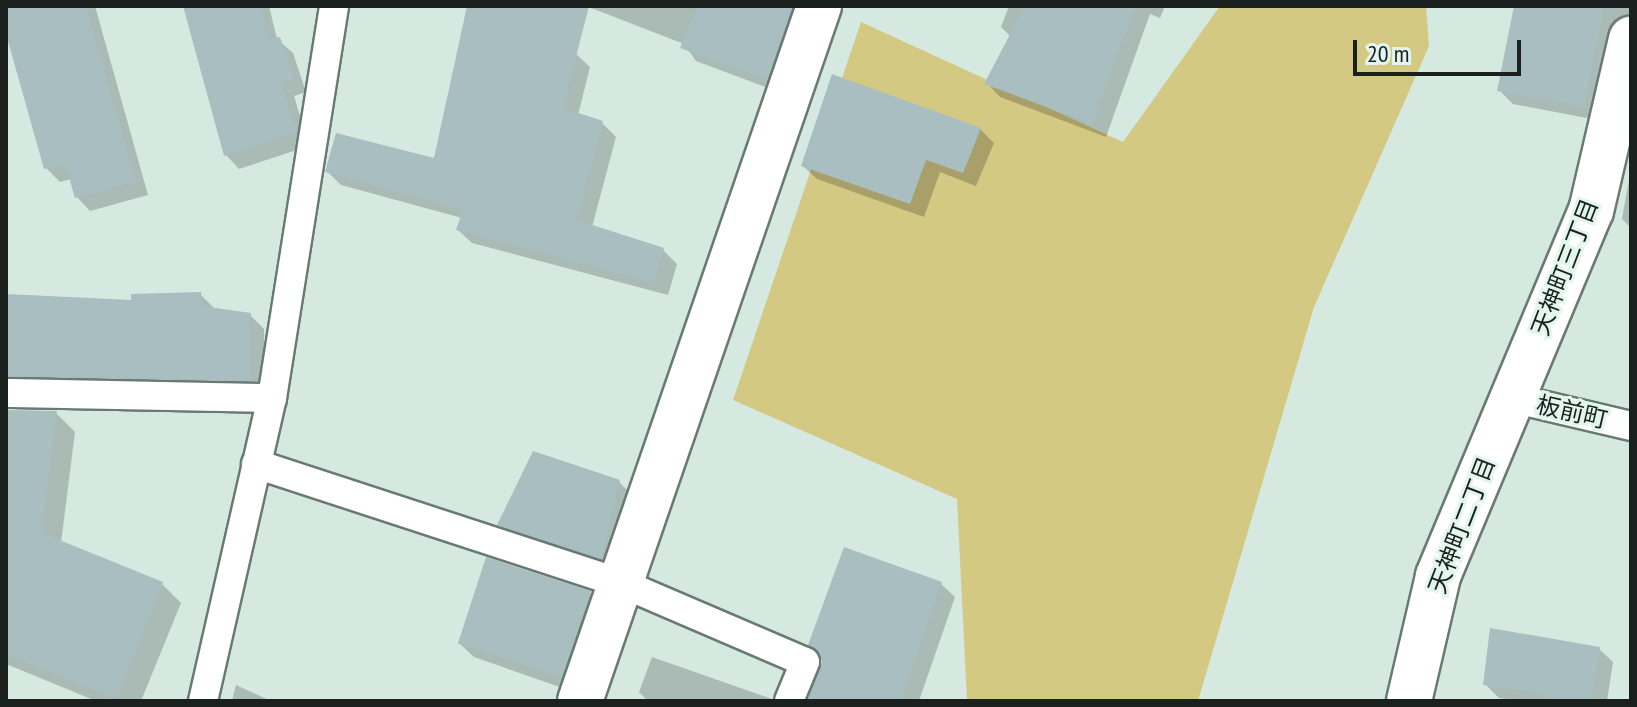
<!DOCTYPE html>
<html>
<head>
<meta charset="utf-8">
<style>
  body { margin:0 }
  #map { position:relative; width:1637px; height:707px; overflow:hidden; background:#d5e9e1; font-family:"PT Sans Narrow","Noto Sans JP",sans-serif }
  div>[style] { position:absolute }
  [style*='--x'] { left:calc(var(--x)*1px); top:calc(var(--y)*1px); width:calc(var(--w)*1px); rotate:calc(var(--a)*1deg) }
  .green>* { inset:0; background:#d3c983 }
  .shadow>* { inset:0; background:#0003 }
  .building>* { inset:0; background:#a8bec0; transform-origin:0 0 }
  .roads { filter:drop-shadow(2px 0 #687a73) drop-shadow(-2px 0 #687a73) drop-shadow(0 2px #687a73) drop-shadow(0 -2px #687a73) }
  .service>* { height:28px; margin:-14px; padding:0 14px; transform-origin:14px; border-radius:14px; background:#fff }
  .minor>* { height:44px; margin:-22px; padding:0 22px; transform-origin:22px; border-radius:22px; background:#fff }
  span { translate:-50% -50%; white-space:nowrap; text-align:center; line-height:1.15; -webkit-text-stroke:6px #e2f6ee; paint-order:stroke }
  .street-label { font-size:24px; color:#19201e }
  .frame { position:absolute; inset:0; border:8px solid #19201e; pointer-events:none }
  .scale { position:absolute; left:1353px; top:40px; width:168px; height:36px; box-sizing:border-box; border:4px solid #19201e; border-top:0; padding-left:10px; font-size:24px; line-height:28px; white-space:nowrap; color:#19201e; -webkit-text-stroke:6px #e2f6ee; paint-order:stroke }
</style>
</head>
<body>
<div id="map">
  <div class="green">
    <i style="clip-path:polygon(1220px 6px,1426px 6px,1429px 46px,1314px 307px,1198px 701px,967px 701px,957px 499px,733px 400px,861px 22px,1123px 142px)"></i>
  </div>
  <div class="shadow">
    <i style="clip-path:polygon(6px 6px,95px 6px,148px 195px,90px 211px,77px 197px,71px 179px,60px 182px,46px 168px,6px 26px)"></i>
    <i style="clip-path:polygon(185px 6px,269px 6px,277px 39px,293px 53px,306px 92px,294px 96px,309px 146px,239px 169px,226px 155px)"></i>
    <i style="clip-path:polygon(586px 6px,815px 6px,781px 93px,696px 61px,684px 44px)"></i>
    <i style="clip-path:polygon(1009px 6px,1165px 6px,1160px 18px,1150px 14px,1106px 137px,1000px 97px,987px 83px,1011px 37px,1001px 27px)"></i>
    <i style="clip-path:polygon(1516px 6px,1631px 7px,1631px 35px,1597px 120px,1513px 104px,1499px 90px)"></i>
    <i style="clip-path:polygon(576px 54px,590px 67px,578px 115px,602px 123px,616px 137px,592px 227px,663px 250px,677px 264px,668px 295px,472px 243px,458px 230px,462px 218px,341px 185px,328px 172px,436px 161px)"></i>
    <i style="clip-path:polygon(980px 129px,994px 143px,976px 186px,940px 172px,924px 217px,817px 179px,803px 166px)"></i>
    <i style="clip-path:polygon(1630px 174px,1631px 174px,1631px 228px,1622px 219px)"></i>
    <i style="clip-path:polygon(200px 294px,214px 308px,250px 315px,264px 329px,264px 393px,6px 399px,6px 296px,133px 302px)"></i>
    <i style="clip-path:polygon(6px 412px,56px 413px,75px 432px,61px 543px,162px 584px,181px 603px,141px 701px,96px 701px,6px 664px)"></i>
    <i style="clip-path:polygon(619px 482px,633px 496px,616px 571px,513px 538px,499px 524px)"></i>
    <i style="clip-path:polygon(941px 584px,955px 597px,919px 701px,809px 701px,823px 669px,821px 655px)"></i>
    <i style="clip-path:polygon(590px 593px,603px 606px,574px 692px,474px 657px,460px 644px)"></i>
    <i style="clip-path:polygon(1599px 649px,1613px 662px,1607px 701px,1519px 701px,1499px 698px,1485px 684px)"></i>
    <i style="clip-path:polygon(652px 657px,772px 699px,774px 701px,648px 701px,639px 692px)"></i>
    <i style="clip-path:polygon(236px 685px,271px 701px,232px 701px)"></i>
  </div>
  <div class="building">
    <i style="clip-path:polygon(6px 6px,86px 6px,136px 182px,75px 198px,65px 164px,44px 169px,6px 34px)"></i>
    <i style="clip-path:polygon(183px 6px,260px 6px,268px 38px,280px 37px,294px 79px,281px 83px,297px 132px,224px 156px)"></i>
    <i style="clip-path:polygon(467px 6px,589px 6px,563px 108px,603px 121px,577px 220px,664px 248px,654px 283px,456px 230px,463px 210px,325px 172px,336px 133px,434px 158px)"></i>
    <i style="clip-path:polygon(698px 6px,793px 6px,767px 80px,680px 48px)"></i>
    <i style="clip-path:polygon(1025px 6px,1135px 6px,1092px 124px,984px 84px)"></i>
    <i style="clip-path:polygon(1514px 6px,1605px 6px,1584px 107px,1497px 91px)"></i>
    <i style="clip-path:polygon(832px 74px,981px 128px,963px 173px,926px 160px,910px 204px,801px 166px)"></i>
    <i style="clip-path:polygon(201px 292px,201px 306px,251px 313px,251px 381px,6px 376px,6px 294px,131px 300px,131px 294px)"></i>
    <i style="clip-path:polygon(6px 410px,57px 411px,42px 533px,163px 582px,116px 699px,6px 654px)"></i>
    <i style="clip-path:polygon(533px 451px,620px 480px,602px 559px,497px 525px)"></i>
    <i style="clip-path:polygon(844px 547px,942px 582px,901px 701px,807px 701px,822px 661px,808px 645px)"></i>
    <i style="left:486px;top:557px;width:110px;height:91px;rotate:18deg"></i>
    <i style="clip-path:polygon(1490px 628px,1600px 647px,1592px 701px,1547px 701px,1548px 695px,1483px 685px)"></i>
  </div>
  <div class="roads">
    <div class="service">
      <i style="--x:6;--y:393;--w:266;--a:1.1"></i>
      <i style="--x:1512;--y:398;--w:122;--a:13.2"></i>
      <i style="--x:256;--y:464;--w:384;--a:18.1"></i>
      <i style="--x:621;--y:583;--w:200;--a:23.2"></i>
      <i style="--x:805;--y:662;--w:42;--a:112.3"></i>
      <i style="--x:203;--y:701;--w:311;--a:-77.2"></i>
      <i style="--x:272;--y:398;--w:397;--a:-81"></i>
    </div>
    <div class="minor">
      <i style="--x:580;--y:701;--w:735;--a:-71.02"></i>
      <i style="--x:1409;--y:701;--w:128;--a:-76.9"></i>
      <i style="--x:1438;--y:576;--w:396;--a:-67.3"></i>
      <i style="--x:1591;--y:211;--w:177;--a:-76.9"></i>
    </div>
  </div>
  <div class="street-label">
    <span style="left:1565px;top:267px;rotate:-69deg">天神町三丁目</span>
    <span style="left:1572px;top:412px;rotate:13deg">板前町</span>
    <span style="left:1462px;top:525px;rotate:-69deg">天神町二丁目</span>
  </div>
  <div class="frame"></div>
  <div class="scale">20 m</div>
</div>
</body>
</html>
